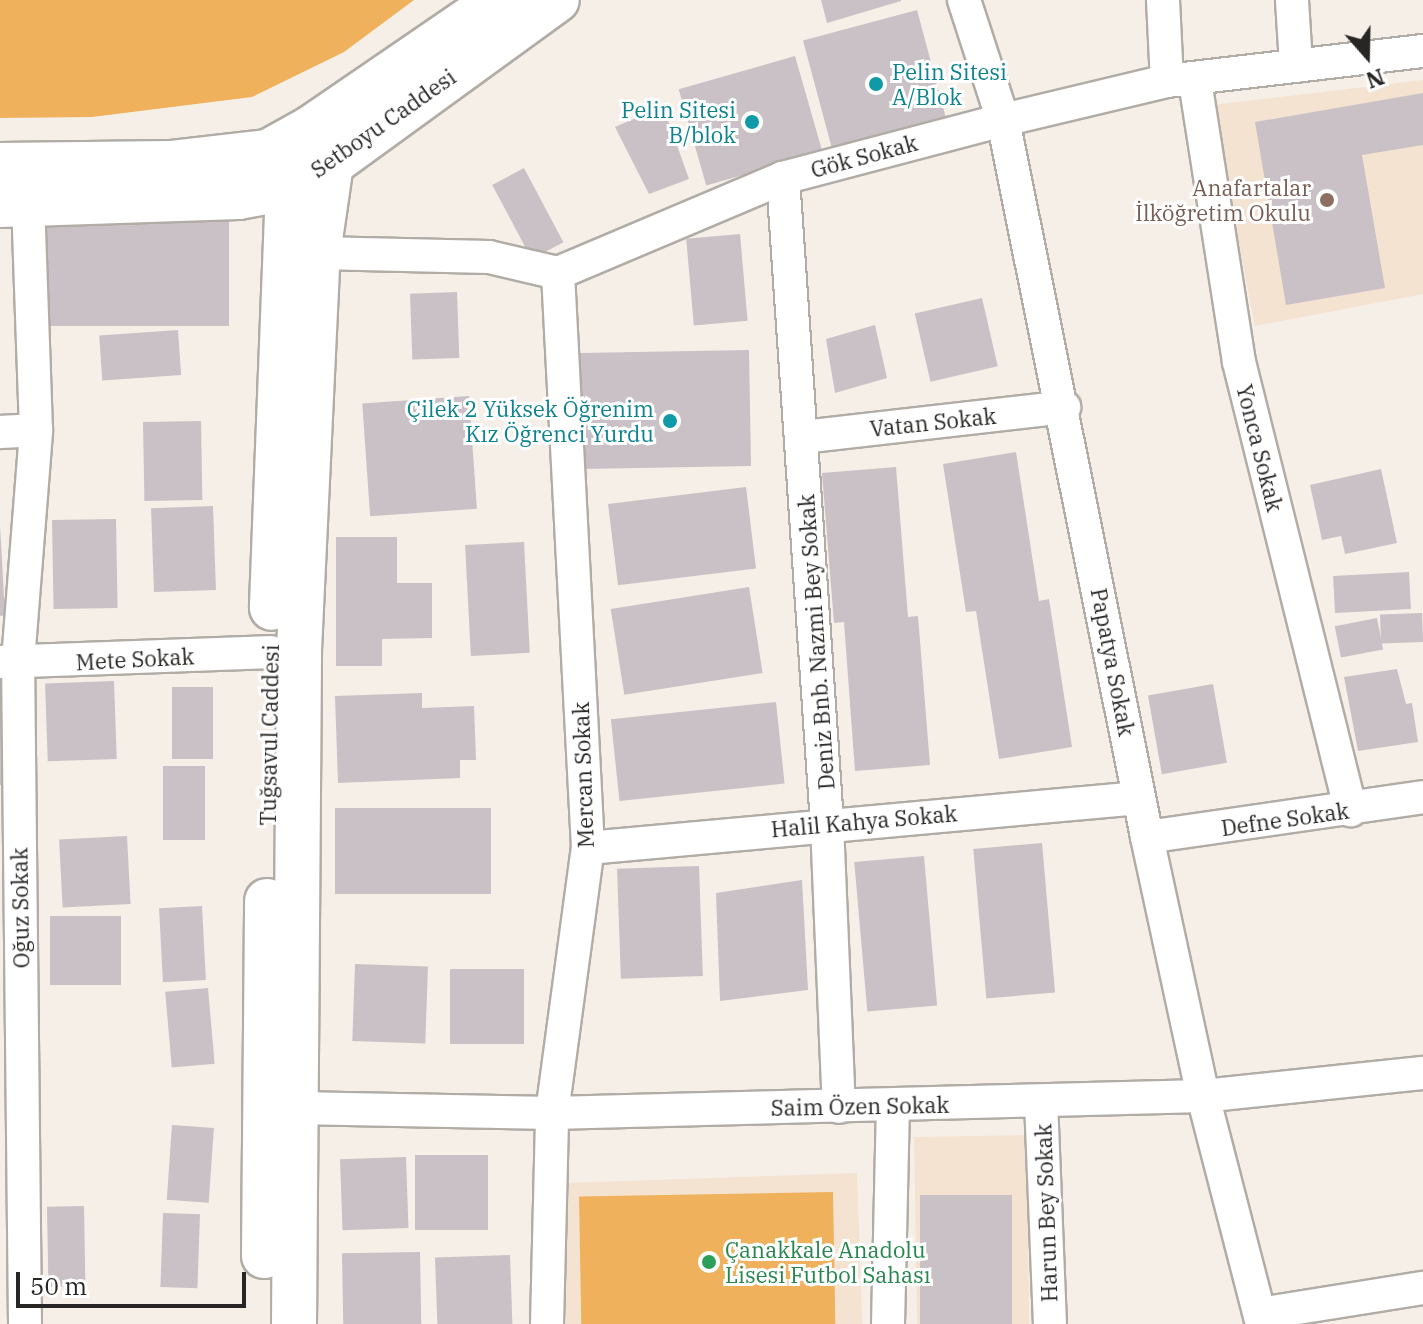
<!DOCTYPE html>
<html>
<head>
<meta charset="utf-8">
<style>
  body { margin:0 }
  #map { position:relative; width:1423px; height:1324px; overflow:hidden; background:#f5efe8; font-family:"IBM Plex Serif",serif }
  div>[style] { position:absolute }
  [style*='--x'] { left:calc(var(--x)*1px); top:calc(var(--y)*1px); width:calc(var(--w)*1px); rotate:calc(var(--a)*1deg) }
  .education>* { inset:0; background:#f4e3d1; transform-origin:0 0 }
  .green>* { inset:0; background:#f0b15d; transform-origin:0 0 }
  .building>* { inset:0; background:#c9c1c6; transform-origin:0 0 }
  .roads { filter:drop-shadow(2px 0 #b1aca6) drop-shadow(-2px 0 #b1aca6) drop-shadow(0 2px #b1aca6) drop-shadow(0 -2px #b1aca6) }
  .minor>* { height:32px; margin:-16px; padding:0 16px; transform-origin:16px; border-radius:16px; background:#fff }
  .secondary>* { height:44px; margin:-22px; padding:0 22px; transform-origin:22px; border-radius:22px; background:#fff }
  .dots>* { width:22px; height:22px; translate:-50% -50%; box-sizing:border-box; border:4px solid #fff; border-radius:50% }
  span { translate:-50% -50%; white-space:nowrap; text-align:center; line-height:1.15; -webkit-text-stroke:6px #fff; paint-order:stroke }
  .culture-label { font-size:22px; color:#0d838f }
  .left { translate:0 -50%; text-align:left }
  .right { translate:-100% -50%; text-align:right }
  .street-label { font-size:22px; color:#282624 }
  .education-label { font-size:22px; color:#785e54 }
  .leisure-label { font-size:22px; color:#27864d }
  .north { position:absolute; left:1327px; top:16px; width:80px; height:80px; -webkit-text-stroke:6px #fff; paint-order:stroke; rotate:160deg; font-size:22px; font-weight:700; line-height:32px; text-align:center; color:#282624 }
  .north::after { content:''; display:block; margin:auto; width:28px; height:36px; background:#282624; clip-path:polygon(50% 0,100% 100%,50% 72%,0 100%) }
  .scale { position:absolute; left:16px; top:1272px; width:230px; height:36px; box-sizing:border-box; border:4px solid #282624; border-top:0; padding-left:10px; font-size:24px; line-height:28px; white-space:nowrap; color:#282624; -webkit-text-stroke:6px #fff; paint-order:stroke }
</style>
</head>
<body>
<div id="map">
  <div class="education">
    <i style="clip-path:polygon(1423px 80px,1423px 294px,1255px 326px,1212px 105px)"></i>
    <i style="left:1026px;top:1135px;width:189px;height:112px;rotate:89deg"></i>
    <i style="left:857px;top:1173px;width:151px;height:296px;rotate:88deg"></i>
  </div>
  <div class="green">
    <i style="clip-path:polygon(0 0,414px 0,344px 52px,252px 97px,92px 117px,0 118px)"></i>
    <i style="left:833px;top:1192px;width:132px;height:254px;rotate:89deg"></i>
  </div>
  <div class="building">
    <i style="clip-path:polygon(821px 0,901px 0,901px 1px,827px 23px)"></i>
    <i style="left:917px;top:10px;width:116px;height:118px;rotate:75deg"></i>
    <i style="left:795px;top:56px;width:100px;height:121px;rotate:74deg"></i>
    <i style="clip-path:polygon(1423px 93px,1423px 145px,1362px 155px,1385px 288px,1286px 305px,1255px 122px)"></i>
    <i style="clip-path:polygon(663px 106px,689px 179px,649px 194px,615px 127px)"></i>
    <i style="left:524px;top:168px;width:84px;height:36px;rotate:62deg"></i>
    <i style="left:229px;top:205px;width:121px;height:192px;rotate:90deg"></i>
    <i style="left:740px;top:234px;width:87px;height:54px;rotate:85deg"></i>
    <i style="left:457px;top:292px;width:66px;height:47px;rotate:88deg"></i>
    <i style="left:982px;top:298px;width:70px;height:69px;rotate:77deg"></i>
    <i style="clip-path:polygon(875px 325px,887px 378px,835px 393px,826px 339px)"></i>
    <i style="left:178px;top:330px;width:45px;height:79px;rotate:86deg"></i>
    <i style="left:749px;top:350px;width:116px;height:169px;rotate:89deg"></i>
    <i style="left:469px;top:396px;width:113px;height:107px;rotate:86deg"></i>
    <i style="left:201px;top:421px;width:79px;height:58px;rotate:89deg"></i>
    <i style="clip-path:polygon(1016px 452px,1039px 601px,1049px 599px,1072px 747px,999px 759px,976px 611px,966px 612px,943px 464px)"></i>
    <i style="clip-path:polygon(896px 467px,908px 617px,918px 616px,930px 765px,855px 771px,844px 622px,834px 623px,822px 473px)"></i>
    <i style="clip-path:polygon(1381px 469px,1397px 543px,1345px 554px,1341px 536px,1322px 540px,1310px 485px)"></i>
    <i style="left:746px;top:487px;width:82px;height:139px;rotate:83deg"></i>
    <i style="left:213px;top:506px;width:84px;height:62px;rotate:88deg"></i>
    <i style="left:116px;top:519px;width:89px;height:64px;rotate:89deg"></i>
    <i style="clip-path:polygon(0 525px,5px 615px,0 616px)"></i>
    <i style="clip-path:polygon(336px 537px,397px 537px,397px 583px,432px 583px,432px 638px,382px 639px,382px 666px,336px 666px)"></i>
    <i style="left:524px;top:542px;width:111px;height:59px;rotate:87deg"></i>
    <i style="left:1409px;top:572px;width:37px;height:76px;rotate:87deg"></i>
    <i style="left:749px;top:587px;width:87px;height:140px;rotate:81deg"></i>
    <i style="left:1422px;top:613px;width:29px;height:42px;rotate:88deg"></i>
    <i style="left:1377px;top:618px;width:32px;height:43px;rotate:79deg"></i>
    <i style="clip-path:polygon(1397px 669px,1406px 704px,1412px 703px,1418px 742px,1358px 751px,1344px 677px)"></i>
    <i style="left:114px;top:681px;width:78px;height:69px;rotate:88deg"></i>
    <i style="left:1213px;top:684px;width:80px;height:66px;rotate:80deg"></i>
    <i style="left:172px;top:687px;width:41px;height:72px"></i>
    <i style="clip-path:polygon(0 690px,5px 690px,6px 785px,0 785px)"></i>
    <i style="clip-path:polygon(422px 693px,422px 708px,474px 706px,476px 760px,460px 760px,460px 778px,338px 783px,335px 696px)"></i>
    <i style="left:776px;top:702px;width:82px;height:166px;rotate:84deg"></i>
    <i style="left:163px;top:766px;width:42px;height:74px"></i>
    <i style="left:491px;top:808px;width:86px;height:156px;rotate:90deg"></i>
    <i style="left:127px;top:836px;width:68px;height:68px;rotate:87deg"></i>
    <i style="left:1042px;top:843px;width:150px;height:69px;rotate:85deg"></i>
    <i style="left:924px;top:856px;width:150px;height:70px;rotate:85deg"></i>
    <i style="left:699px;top:866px;width:110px;height:82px;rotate:88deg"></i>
    <i style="clip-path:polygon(802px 880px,808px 990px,720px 1001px,716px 893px)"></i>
    <i style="left:202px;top:906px;width:74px;height:43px;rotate:87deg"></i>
    <i style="left:50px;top:916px;width:71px;height:69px"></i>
    <i style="left:355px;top:964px;width:73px;height:77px;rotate:2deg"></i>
    <i style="left:450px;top:969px;width:74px;height:75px"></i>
    <i style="left:208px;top:988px;width:76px;height:43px;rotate:85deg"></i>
    <i style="left:172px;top:1125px;width:42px;height:75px;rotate:4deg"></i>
    <i style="left:488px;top:1155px;width:75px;height:73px;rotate:90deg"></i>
    <i style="left:406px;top:1157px;width:71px;height:66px;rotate:88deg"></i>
    <i style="left:1012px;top:1195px;width:129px;height:92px;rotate:90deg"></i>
    <i style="left:84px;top:1206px;width:80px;height:37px;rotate:89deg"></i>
    <i style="left:163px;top:1213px;width:37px;height:74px;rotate:2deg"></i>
    <i style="left:420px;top:1252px;width:72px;height:78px;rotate:89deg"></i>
    <i style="left:510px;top:1255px;width:69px;height:75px;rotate:88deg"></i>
  </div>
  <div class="roads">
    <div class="minor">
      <i style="--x:964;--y:0;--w:126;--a:72"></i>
      <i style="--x:1003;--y:120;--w:731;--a:78.64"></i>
      <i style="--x:1147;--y:837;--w:265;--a:77.8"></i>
      <i style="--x:1203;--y:1096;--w:236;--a:75.5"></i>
      <i style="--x:1163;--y:0;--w:81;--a:87.2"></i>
      <i style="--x:1292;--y:0;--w:66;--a:86.5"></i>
      <i style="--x:1195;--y:81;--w:284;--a:81.1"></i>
      <i style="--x:1239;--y:362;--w:462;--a:76"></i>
      <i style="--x:783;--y:178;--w:647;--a:86.1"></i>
      <i style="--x:827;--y:824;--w:283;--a:87.6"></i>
      <i style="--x:318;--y:253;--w:171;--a:1.3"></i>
      <i style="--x:489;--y:257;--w:71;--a:13.1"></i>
      <i style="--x:558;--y:273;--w:244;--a:-22.9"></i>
      <i style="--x:783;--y:178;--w:228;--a:-14.8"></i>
      <i style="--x:1003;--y:120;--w:169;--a:-13.4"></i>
      <i style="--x:1167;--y:81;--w:258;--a:-6.7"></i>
      <i style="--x:0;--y:432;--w:36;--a:-3"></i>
      <i style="--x:802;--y:437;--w:264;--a:-6.5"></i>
      <i style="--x:0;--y:662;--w:271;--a:-2.1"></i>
      <i style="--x:1147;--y:837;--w:279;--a:-8.2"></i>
      <i style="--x:588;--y:848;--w:553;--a:-5.19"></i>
      <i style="--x:1041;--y:1101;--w:223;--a:87.7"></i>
      <i style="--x:295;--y:1108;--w:257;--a:1.1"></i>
      <i style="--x:552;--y:1113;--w:651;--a:-1.5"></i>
      <i style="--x:1203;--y:1096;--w:221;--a:-6"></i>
      <i style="--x:1260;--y:1314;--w:165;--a:-9.1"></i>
      <i style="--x:25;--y:1324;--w:663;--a:-90.6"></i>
      <i style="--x:18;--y:661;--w:232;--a:-85.5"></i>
      <i style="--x:36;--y:430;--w:225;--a:-92"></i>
      <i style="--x:547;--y:1324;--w:211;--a:-88.6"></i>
      <i style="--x:552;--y:1113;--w:267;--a:-82.3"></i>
      <i style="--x:588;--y:848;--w:576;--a:-92.99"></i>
      <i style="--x:888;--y:1324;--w:218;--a:-88.7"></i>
    </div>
    <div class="secondary">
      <i style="--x:268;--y:152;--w:41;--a:60.9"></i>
      <i style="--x:288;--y:188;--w:420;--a:92.2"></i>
      <i style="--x:0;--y:165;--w:170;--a:-0.7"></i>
      <i style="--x:170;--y:163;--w:99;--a:-6.4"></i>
      <i style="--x:268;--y:152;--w:49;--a:-29.2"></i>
      <i style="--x:311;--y:128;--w:227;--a:-34.4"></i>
      <i style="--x:0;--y:205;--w:238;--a:-1.9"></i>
      <i style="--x:238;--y:197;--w:51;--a:-10.2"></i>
      <i style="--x:288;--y:188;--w:49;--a:-29.2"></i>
      <i style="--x:331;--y:164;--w:279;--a:-36"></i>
      <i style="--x:264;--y:1256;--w:355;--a:-89.5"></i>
      <i style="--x:294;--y:1324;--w:674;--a:-89.57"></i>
      <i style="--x:299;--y:650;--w:397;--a:-87.3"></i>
      <i style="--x:318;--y:253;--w:90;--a:-81.7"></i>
      <i style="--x:331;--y:164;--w:41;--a:-119.1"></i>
    </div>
  </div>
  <div class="dots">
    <i style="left:876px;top:84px;background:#0f9aa8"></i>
    <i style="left:752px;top:122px;background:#0f9aa8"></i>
    <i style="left:1327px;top:200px;background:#8d6e63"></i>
    <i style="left:670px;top:421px;background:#0f9aa8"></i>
    <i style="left:709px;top:1262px;background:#2e9e5b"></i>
  </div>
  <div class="culture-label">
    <span class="left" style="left:892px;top:84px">Pelin Sitesi<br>A/Blok</span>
    <span class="right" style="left:736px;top:122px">Pelin Sitesi<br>B/blok</span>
    <span class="right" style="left:654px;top:421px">Çilek 2 Yüksek Öğrenim<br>Kız Öğrenci Yurdu</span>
  </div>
  <div class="street-label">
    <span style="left:383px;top:123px;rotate:-35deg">Setboyu Caddesi</span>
    <span style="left:864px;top:156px;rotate:-15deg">Gök Sokak</span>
    <span style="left:933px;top:422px;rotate:-6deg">Vatan Sokak</span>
    <span style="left:1260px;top:448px;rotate:76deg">Yonca Sokak</span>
    <span style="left:816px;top:642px;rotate:-94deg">Deniz Bnb. Nazmi Bey Sokak</span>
    <span style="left:135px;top:659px;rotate:-3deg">Mete Sokak</span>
    <span style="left:1113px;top:662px;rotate:79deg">Papatya Sokak</span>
    <span style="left:269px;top:735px;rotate:-89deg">Tuğsavul Caddesi</span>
    <span style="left:583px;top:775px;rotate:-92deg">Mercan Sokak</span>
    <span style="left:1285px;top:819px;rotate:-8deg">Defne Sokak</span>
    <span style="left:864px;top:821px;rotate:-5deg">Halil Kahya Sokak</span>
    <span style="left:20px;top:908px;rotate:-91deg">Oğuz Sokak</span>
    <span style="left:860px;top:1106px;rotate:-1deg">Saim Özen Sokak</span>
    <span style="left:1046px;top:1213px;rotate:-92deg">Harun Bey Sokak</span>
  </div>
  <div class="education-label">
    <span class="right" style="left:1311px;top:200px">Anafartalar<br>İlköğretim Okulu</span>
  </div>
  <div class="leisure-label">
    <span class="left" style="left:725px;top:1262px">Çanakkale Anadolu<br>Lisesi Futbol Sahası</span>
  </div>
  <div class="north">N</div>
  <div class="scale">50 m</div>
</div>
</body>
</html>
